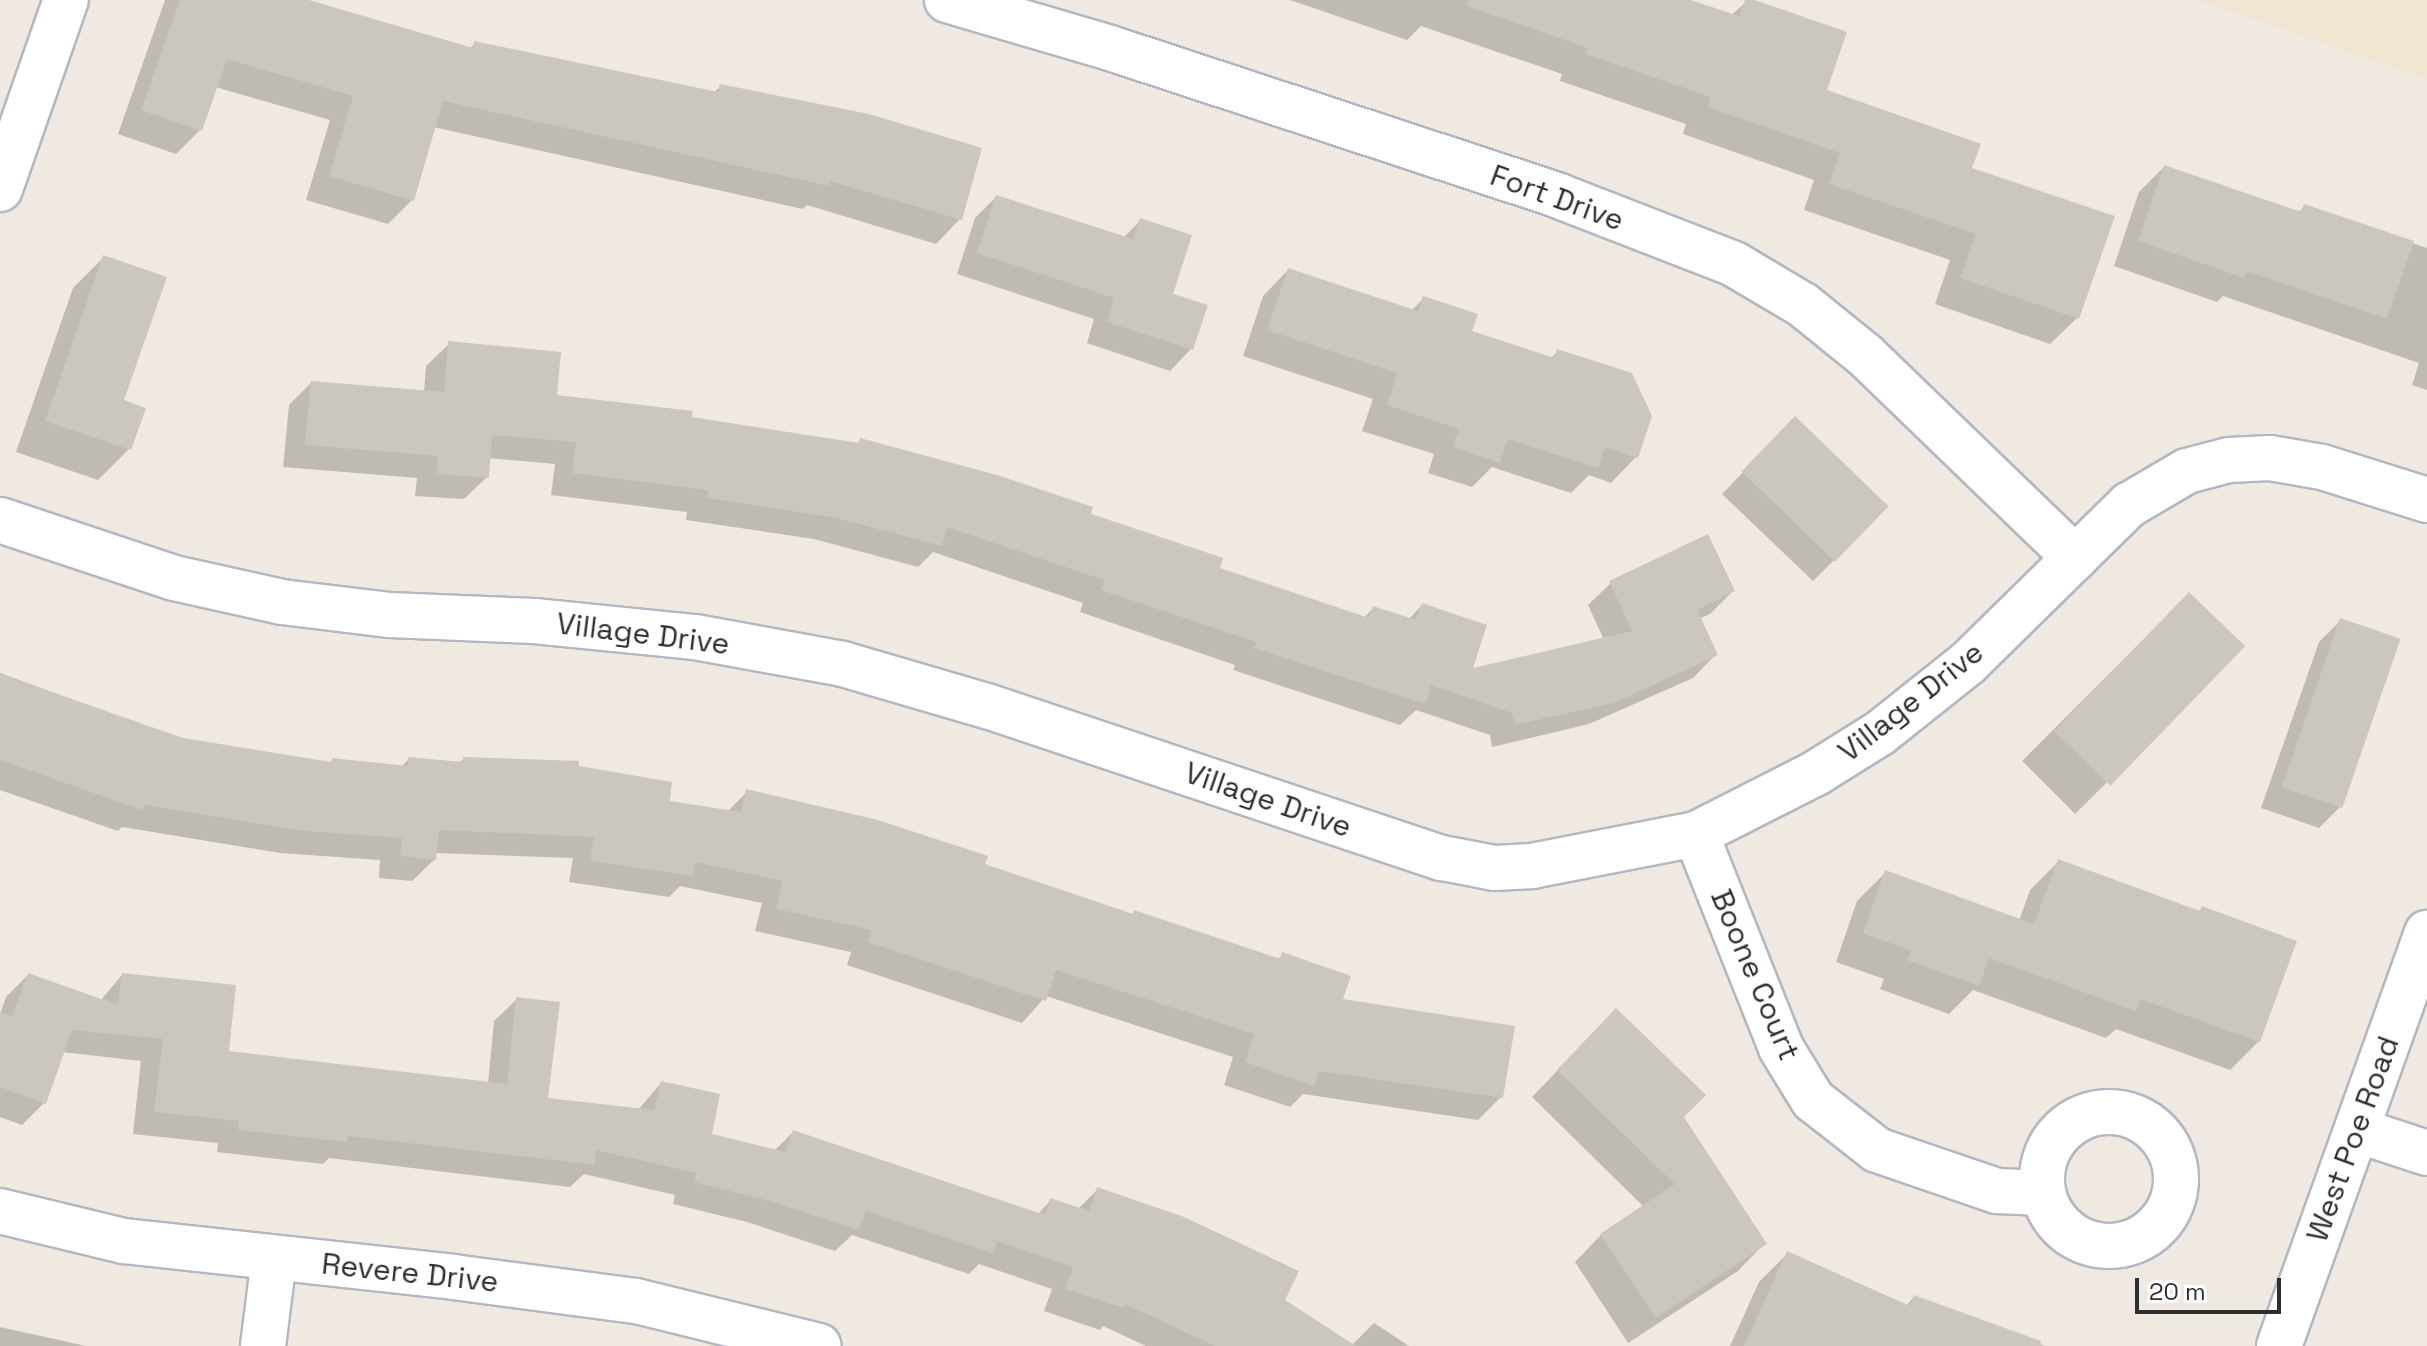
<!DOCTYPE html>
<html>
<head>
<meta charset="utf-8">
<style>
  body { margin:0 }
  #map { position:relative; width:2427px; height:1346px; overflow:hidden; background:#efe9e1; font-family:"Space Grotesk",sans-serif }
  div>[style] { position:absolute }
  [style*='--x'] { left:calc(var(--x)*1px); top:calc(var(--y)*1px); width:calc(var(--w)*1px); rotate:calc(var(--a)*1deg) }
  .education>* { inset:0; background:#f0e6d1 }
  .shadow>* { inset:0; background:#0003; transform-origin:0 0 }
  .building>* { inset:0; background:#cbc7bf; transform-origin:0 0 }
  .roads { filter:drop-shadow(2px 0 #b4b7c1) drop-shadow(-2px 0 #b4b7c1) drop-shadow(0 2px #b4b7c1) drop-shadow(0 -2px #b4b7c1) }
  .minor>* { height:44px; margin:-22px; padding:0 22px; transform-origin:22px; border-radius:22px; background:#fff }
  .minor>.ring { margin:-22px; padding:0; box-sizing:content-box; background:none; border:44px solid #fff; border-radius:50% }
  .secondary>* { height:44px; margin:-22px; padding:0 22px; transform-origin:22px; border-radius:22px; background:#fff }
  span { translate:-50% -50%; white-space:nowrap; text-align:center; line-height:1.15; -webkit-text-stroke:8px #fff; paint-order:stroke }
  .street-label { font-size:30px; color:#2e2e2e }
  .scale { position:absolute; left:2135px; top:1278px; width:146px; height:36px; box-sizing:border-box; border:4px solid #2e2e2e; border-top:0; padding-left:10px; font-size:24px; line-height:28px; white-space:nowrap; color:#2e2e2e; -webkit-text-stroke:6px #fff; paint-order:stroke }
</style>
</head>
<body>
<div id="map">
  <div class="education">
    <i style="clip-path:polygon(2197px 0,2427px 0,2427px 79px)"></i>
  </div>
  <div class="shadow">
    <i style="clip-path:polygon(165px 0,302px 0,469px 49px,475px 43px,713px 93px,721px 86px,960px 219px,936px 244px,807px 205px,803px 209px,433px 127px,412px 200px,388px 224px,306px 200px,330px 120px,215px 87px,200px 130px,176px 154px,118px 134px)"></i>
    <i style="clip-path:polygon(1290px 0,1685px 0,1730px 16px,1749px 0,1824px 91px,1970px 169px,2077px 318px,2050px 344px,1935px 304px,1950px 260px,1804px 210px,1814px 180px,1683px 134px,1686px 124px,1560px 81px,1562px 74px,1421px 26px,1407px 40px)"></i>
    <i style="clip-path:polygon(2164px 167px,2298px 213px,2305px 206px,2427px 248px,2427px 390px,2412px 385px,2419px 363px,2223px 296px,2217px 302px,2114px 266px,2139px 192px)"></i>
    <i style="clip-path:polygon(996px 197px,1123px 238px,1141px 220px,1191px 349px,1170px 371px,1087px 343px,1094px 319px,957px 274px,975px 218px)"></i>
    <i style="clip-path:polygon(104px 257px,129px 449px,98px 480px,16px 452px,73px 288px)"></i>
    <i style="clip-path:polygon(1288px 270px,1411px 311px,1424px 298px,1470px 333px,1550px 359px,1558px 351px,1636px 457px,1611px 483px,1589px 475px,1571px 493px,1492px 467px,1472px 487px,1428px 473px,1434px 454px,1362px 431px,1373px 399px,1243px 356px,1263px 296px)"></i>
    <i style="clip-path:polygon(449px 344px,555px 397px,857px 444px,861px 440px,1089px 515px,1217px 569px,1364px 618px,1373px 608px,1408px 620px,1422px 605px,1470px 670px,1604px 640px,1588px 605px,1611px 583px,1733px 591px,1710px 614px,1699px 619px,1715px 655px,1693px 678px,1589px 724px,1492px 747px,1490px 735px,1416px 710px,1400px 725px,1233px 670px,1235px 665px,1080px 612px,1083px 603px,933px 552px,918px 567px,814px 539px,686px 520px,687px 512px,551px 495px,555px 464px,488px 458px,487px 477px,464px 499px,415px 496px,417px 478px,283px 467px,289px 405px,311px 383px,424px 392px,426px 366px)"></i>
    <i style="clip-path:polygon(1774px 440px,1834px 560px,1813px 581px,1722px 494px)"></i>
    <i style="left:2189px;top:594px;width:75px;height:236px;rotate:45deg"></i>
    <i style="clip-path:polygon(2341px 620px,2340px 807px,2319px 828px,2261px 808px,2319px 642px)"></i>
    <i style="clip-path:polygon(0 673px,183px 740px,330px 763px,332px 761px,401px 767px,409px 759px,459px 763px,464px 759px,577px 768px,667px 802px,727px 812px,747px 792px,1132px 916px,1277px 960px,1282px 955px,1341px 1001px,1501px 1097px,1478px 1120px,1303px 1094px,1290px 1107px,1224px 1085px,1233px 1057px,1046px 996px,1022px 1023px,847px 965px,851px 952px,755px 931px,762px 903px,680px 886px,669px 897px,569px 882px,573px 858px,435px 853px,435px 859px,412px 881px,379px 878px,380px 860px,280px 853px,122px 827px,118px 831px,0 790px)"></i>
    <i style="clip-path:polygon(2058px 862px,2198px 912px,2202px 908px,2259px 1041px,2230px 1070px,2116px 1029px,2106px 1038px,1973px 990px,1949px 1014px,1880px 989px,1884px 979px,1836px 962px,1857px 901px,1886px 872px,2019px 921px,2030px 890px)"></i>
    <i style="clip-path:polygon(28px 975px,100px 1001px,122px 975px,227px 1053px,488px 1084px,494px 1021px,517px 999px,546px 1100px,638px 1110px,661px 1083px,709px 1135px,774px 1151px,793px 1132px,1037px 1215px,1051px 1200px,1077px 1210px,1097px 1190px,1352px 1345px,1374px 1323px,1409px 1346px,1146px 1346px,1103px 1326px,1100px 1330px,1044px 1311px,1052px 1289px,979px 1264px,969px 1274px,852px 1235px,835px 1251px,747px 1222px,673px 1204px,675px 1195px,584px 1174px,570px 1187px,329px 1158px,323px 1164px,217px 1152px,218px 1143px,133px 1134px,141px 1061px,62px 1052px,44px 1103px,22px 1125px,0 1117px,0 1014px,6px 997px)"></i>
    <i style="clip-path:polygon(1590px 1037px,1682px 1117px,1764px 1244px,1738px 1271px,1628px 1343px,1575px 1262px,1601px 1235px,1644px 1207px,1532px 1097px)"></i>
    <i style="clip-path:polygon(1787px 1254px,1905px 1307px,1914px 1297px,2045px 1346px,1730px 1346px,1759px 1282px)"></i>
    <i style="clip-path:polygon(0 1327px,86px 1346px,0 1346px)"></i>
  </div>
  <div class="building">
    <i style="clip-path:polygon(180px 0,309px 0,473px 48px,474px 41px,718px 92px,720px 84px,869px 114px,982px 148px,962px 220px,830px 181px,829px 186px,443px 101px,414px 201px,329px 176px,353px 96px,227px 59px,202px 131px,141px 110px)"></i>
    <i style="clip-path:polygon(1468px 0,1691px 0,1739px 16px,1745px 0,1755px 0,1847px 32px,1827px 90px,1981px 144px,1972px 168px,2115px 216px,2079px 319px,1960px 278px,1976px 234px,1829px 184px,1840px 153px,1708px 107px,1711px 97px,1585px 54px,1588px 48px,1467px 6px)"></i>
    <i style="clip-path:polygon(2164px 165px,2301px 212px,2304px 204px,2414px 241px,2387px 319px,2247px 271px,2244px 278px,2138px 241px)"></i>
    <i style="clip-path:polygon(996px 195px,1133px 239px,1140px 218px,1192px 235px,1173px 294px,1208px 305px,1193px 350px,1107px 322px,1114px 298px,977px 253px)"></i>
    <i style="clip-path:polygon(103px 255px,167px 277px,124px 400px,146px 408px,131px 450px,45px 421px)"></i>
    <i style="clip-path:polygon(1288px 268px,1418px 311px,1423px 296px,1478px 314px,1472px 331px,1554px 358px,1557px 349px,1632px 373px,1652px 416px,1638px 458px,1605px 447px,1598px 468px,1508px 439px,1500px 463px,1453px 447px,1459px 429px,1387px 405px,1397px 373px,1267px 330px)"></i>
    <i style="clip-path:polygon(448px 341px,561px 352px,557px 395px,693px 411px,692px 417px,859px 443px,860px 438px,997px 475px,1093px 507px,1091px 514px,1223px 558px,1220px 568px,1369px 618px,1373px 606px,1416px 620px,1422px 603px,1487px 625px,1473px 668px,1632px 631px,1609px 581px,1708px 534px,1735px 591px,1697px 610px,1718px 655px,1614px 703px,1515px 725px,1512px 713px,1431px 685px,1425px 704px,1254px 648px,1256px 642px,1101px 590px,1104px 580px,947px 527px,942px 546px,837px 518px,707px 498px,708px 490px,572px 473px,576px 442px,492px 435px,489px 478px,437px 474px,438px 456px,305px 445px,311px 381px,444px 392px)"></i>
    <i style="left:1795px;top:416px;width:130px;height:77px;rotate:44deg"></i>
    <i style="left:2189px;top:592px;width:78px;height:194px;rotate:44deg"></i>
    <i style="left:2340px;top:618px;width:64px;height:179px;rotate:19deg"></i>
    <i style="clip-path:polygon(0 674px,183px 738px,331px 762px,332px 758px,408px 766px,408px 757px,463px 762px,463px 757px,579px 761px,579px 766px,672px 782px,670px 801px,741px 812px,746px 789px,878px 820px,988px 856px,985px 864px,1133px 914px,1134px 910px,1280px 959px,1282px 952px,1351px 976px,1343px 999px,1515px 1026px,1503px 1098px,1319px 1071px,1314px 1086px,1245px 1062px,1254px 1034px,1056px 970px,1046px 1001px,868px 942px,872px 930px,776px 909px,783px 881px,695px 862px,693px 876px,590px 861px,594px 837px,439px 830px,436px 860px,400px 856px,402px 838px,304px 831px,144px 805px,142px 810px,0 760px)"></i>
    <i style="clip-path:polygon(2058px 859px,2200px 911px,2202px 906px,2297px 941px,2260px 1042px,2140px 999px,2136px 1011px,1989px 958px,1979px 986px,1907px 960px,1911px 951px,1863px 933px,1885px 870px,2034px 924px)"></i>
    <i style="clip-path:polygon(28px 973px,118px 1005px,122px 973px,236px 985px,229px 1051px,507px 1084px,516px 997px,560px 1002px,548px 1098px,654px 1110px,661px 1081px,720px 1094px,712px 1134px,786px 1152px,793px 1130px,1045px 1215px,1050px 1198px,1089px 1211px,1097px 1187px,1184px 1217px,1299px 1271px,1285px 1300px,1356px 1346px,1215px 1346px,1125px 1304px,1124px 1308px,1065px 1289px,1073px 1267px,997px 1241px,993px 1253px,866px 1211px,859px 1230px,770px 1201px,694px 1182px,696px 1173px,596px 1150px,595px 1165px,348px 1136px,347px 1142px,238px 1130px,239px 1121px,154px 1112px,163px 1039px,72px 1030px,46px 1104px,0 1087px,0 1012px,12px 1016px)"></i>
    <i style="clip-path:polygon(1616px 1008px,1706px 1095px,1684px 1117px,1767px 1244px,1656px 1318px,1600px 1234px,1675px 1184px,1557px 1070px)"></i>
    <i style="clip-path:polygon(1787px 1251px,1910px 1306px,1914px 1295px,2041px 1341px,2040px 1346px,1744px 1346px)"></i>
  </div>
  <div class="roads">
    <div class="minor">
      <i style="--x:947;--y:0;--w:170;--a:16.4"></i>
      <i style="--x:1110;--y:48;--w:473;--a:18.2"></i>
      <i style="--x:1559;--y:196;--w:188;--a:21.2"></i>
      <i style="--x:1734;--y:264;--w:80;--a:30.7"></i>
      <i style="--x:1803;--y:305;--w:80;--a:38.9"></i>
      <i style="--x:1865;--y:355;--w:292;--a:44"></i>
      <i style="--x:0;--y:189;--w:200;--a:-70.8"></i>
      <i style="--x:0;--y:520;--w:183;--a:18.4"></i>
      <i style="--x:174;--y:578;--w:111;--a:12.5"></i>
      <i style="--x:282;--y:602;--w:109;--a:6.9"></i>
      <i style="--x:390;--y:615;--w:144;--a:2.4"></i>
      <i style="--x:534;--y:621;--w:162;--a:5.7"></i>
      <i style="--x:695;--y:637;--w:150;--a:10.3"></i>
      <i style="--x:843;--y:664;--w:150;--a:16.3"></i>
      <i style="--x:987;--y:706;--w:480;--a:18.5"></i>
      <i style="--x:1442;--y:858;--w:54;--a:10.7"></i>
      <i style="--x:1495;--y:868;--w:37;--a:-3"></i>
      <i style="--x:1532;--y:866;--w:167;--a:-11"></i>
      <i style="--x:1696;--y:834;--w:135;--a:-26.9"></i>
      <i style="--x:1816;--y:773;--w:75;--a:-32"></i>
      <i style="--x:1880;--y:733;--w:112;--a:-38.5"></i>
      <i style="--x:1968;--y:663;--w:226;--a:-44.5"></i>
      <i style="--x:2129;--y:505;--w:67;--a:-30.4"></i>
      <i style="--x:2187;--y:471;--w:43;--a:-14.7"></i>
      <i style="--x:2229;--y:460;--w:41;--a:-2.8"></i>
      <i style="--x:2270;--y:458;--w:53;--a:9.8"></i>
      <i style="--x:2322;--y:467;--w:110;--a:17.4"></i>
      <i style="--x:1696;--y:834;--w:230;--a:68.3"></i>
      <i style="--x:1781;--y:1048;--w:61;--a:58.4"></i>
      <i style="--x:1813;--y:1100;--w:81;--a:38"></i>
      <i style="--x:1877;--y:1150;--w:127;--a:18.9"></i>
      <i style="--x:1997;--y:1191;--w:46;--a:2.5"></i>
      <i class="ring" style="left:2042px;top:1112px;width:90px;height:90px"></i>
      <i style="--x:2357;--y:1130;--w:74;--a:18.2"></i>
      <i style="--x:0;--y:1211;--w:128;--a:13.6"></i>
      <i style="--x:124;--y:1241;--w:331;--a:6.2"></i>
      <i style="--x:453;--y:1277;--w:185;--a:7.5"></i>
      <i style="--x:636;--y:1301;--w:188;--a:13.8"></i>
      <i style="--x:263;--y:1346;--w:88;--a:-82.8"></i>
    </div>
    <div class="secondary">
      <i style="--x:2279;--y:1346;--w:439;--a:-70.3"></i>
    </div>
  </div>
  <div class="street-label">
    <span style="left:1557px;top:198px;rotate:20deg">Fort Drive</span>
    <span style="left:643px;top:634px;rotate:7deg">Village Drive</span>
    <span style="left:1911px;top:702px;rotate:-38deg">Village Drive</span>
    <span style="left:1268px;top:800px;rotate:19deg">Village Drive</span>
    <span style="left:1755px;top:975px;rotate:67deg">Boone Court</span>
    <span style="left:2353px;top:1139px;rotate:-70deg">West Poe Road</span>
    <span style="left:410px;top:1273px;rotate:6deg">Revere Drive</span>
  </div>
  <div class="scale">20 m</div>
</div>
</body>
</html>
